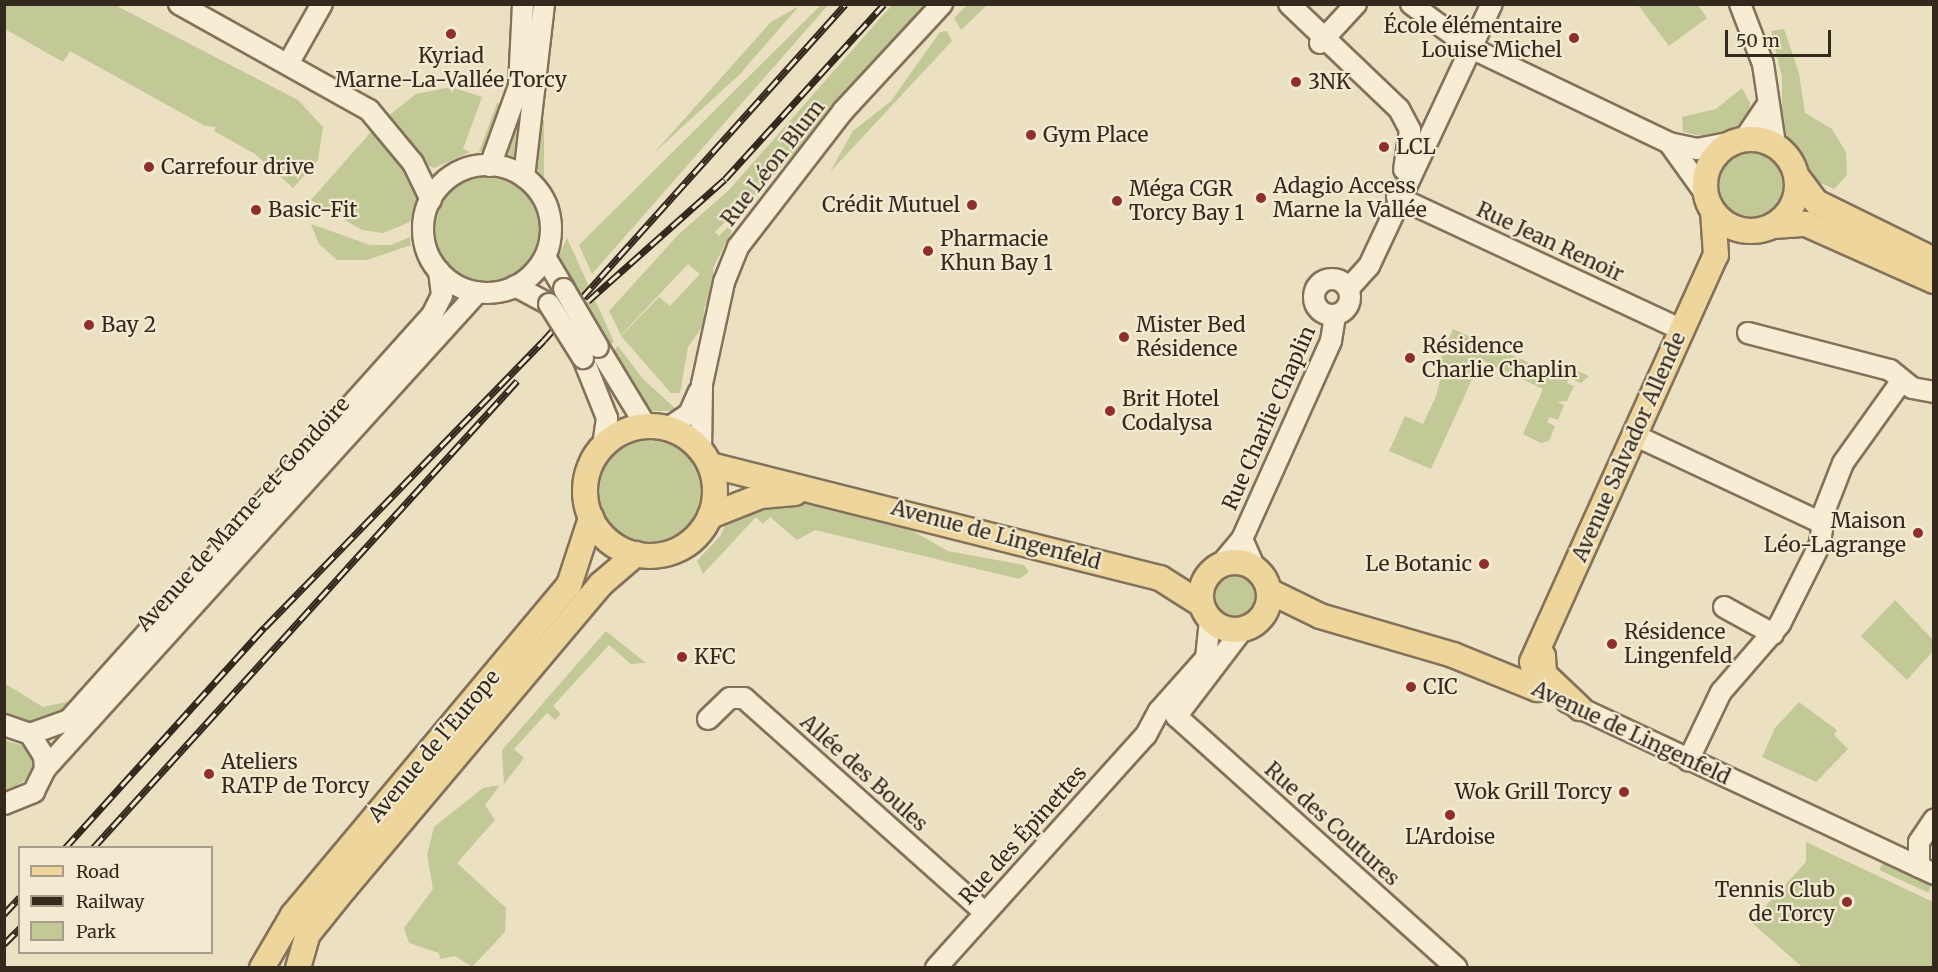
<!DOCTYPE html>
<html>
<head>
<meta charset="utf-8">
<style>
  body { margin:0 }
  #map { position:relative; width:1938px; height:972px; overflow:hidden; background:#ebe0c2; font-family:Merriweather,serif }
  div>[style] { position:absolute }
  [style*='--x'] { left:calc(var(--x)*1px); top:calc(var(--y)*1px); width:calc(var(--w)*1px); rotate:calc(var(--a)*1deg) }
  .green>* { inset:0; background:#c2c896; transform-origin:0 0 }
  .round { border-radius:50% }
  .roads { filter:drop-shadow(2px 0 #84715a) drop-shadow(-2px 0 #84715a) drop-shadow(0 2px #84715a) drop-shadow(0 -2px #84715a) }
  .minor>* { height:20px; margin:-10px; padding:0 10px; transform-origin:10px; border-radius:10px; background:#f7edd4 }
  .minor>.ring { margin:-10px; padding:0; box-sizing:content-box; background:none; border:20px solid #f7edd4; border-radius:50% }
  .major>* { height:24px; margin:-12px; padding:0 12px; transform-origin:12px; border-radius:12px; background:#edd59b }
  .major>.ring { margin:-12px; padding:0; box-sizing:content-box; background:none; border:24px solid #edd59b; border-radius:50% }
  .rail>* { height:7px; margin-top:-3.5px; transform-origin:0; background:repeating-linear-gradient(90deg,#f3ead1 0 14px,#34291d 0 28px); box-sizing:border-box; border-block:2px solid #34291d }
  .bridges { filter:drop-shadow(2px 0 #84715a) drop-shadow(-2px 0 #84715a) drop-shadow(0 2px #84715a) drop-shadow(0 -2px #84715a) }
  .minor-bridge>* { height:20px; margin:-10px; padding:0 10px; transform-origin:10px; border-radius:10px; background:#f7edd4 }
  .dots>* { width:16px; height:16px; translate:-50% -50%; box-sizing:border-box; border:3px solid #f3ead1; border-radius:50% }
  span { translate:-50% -50%; white-space:nowrap; text-align:center; line-height:1.15; -webkit-text-stroke:4.5px #f3ead1; paint-order:stroke }
  .poi-label { font-size:21px; color:#34291d }
  .right { translate:-100% -50%; text-align:right }
  .left { translate:0 -50%; text-align:left }
  .street-label { font-size:21px; color:#34291d }
  .frame { position:absolute; inset:0; border:6px solid #34291d; pointer-events:none }
  .legend { position:absolute; left:18px; top:846px; width:195px; height:108px; box-sizing:border-box; background:#f3ead1; border:2px solid #a79d89; margin:0; padding:8px 10px; list-style:none; font-size:18px; color:#34291d }
  .legend li { display:flex; align-items:center; gap:12px; height:30px }
  .legend b { width:30px; border:2px solid #a79d89 }
  .scale { position:absolute; left:1725px; top:30px; width:106px; height:27px; box-sizing:border-box; border:3px solid #34291d; border-top:0; padding-left:8px; font-size:18px; line-height:21px; white-space:nowrap; color:#34291d; -webkit-text-stroke:4px #f3ead1; paint-order:stroke }
</style>
</head>
<body>
<div id="map">
  <div class="green">
    <i style="clip-path:polygon(113px 4px,298px 100px,323px 127px,318px 160px,293px 188px,255px 154px,214px 131px,216px 127px,205px 126px,70px 51px,63px 62px,5px 29px,5px 5px)"></i>
    <i style="clip-path:polygon(821px 5px,828px 5px,592px 274px,579px 245px)"></i>
    <i style="clip-path:polygon(892px 5px,930px 5px,755px 196px,733px 228px,726px 221px,715px 232px,719px 236px,728px 227px,732px 231px,713px 268px,715px 287px,704px 309px,705px 323px,688px 347px,680px 393px,671px 393px,621px 336px,659px 297px,670px 306px,700px 274px,688px 264px,621px 335px,609px 311px,679px 234px,729px 190px)"></i>
    <i style="clip-path:polygon(967px 5px,987px 5px,961px 30px,954px 18px)"></i>
    <i style="clip-path:polygon(1638px 5px,1698px 5px,1707px 18px,1669px 46px)"></i>
    <i style="clip-path:polygon(799px 6px,740px 74px,654px 153px,771px 22px)"></i>
    <i style="clip-path:polygon(1784px 29px,1799px 73px,1805px 113px,1832px 129px,1846px 152px,1847px 175px,1834px 189px,1809px 178px,1782px 126px,1782px 77px,1771px 31px)"></i>
    <i style="clip-path:polygon(947px 31px,952px 41px,830px 172px,853px 131px,891px 101px,940px 32px)"></i>
    <i style="clip-path:polygon(451px 87px,482px 97px,463px 149px,470px 152px,434px 168px,424px 164px,387px 117px,416px 94px)"></i>
    <i style="clip-path:polygon(1742px 88px,1750px 103px,1749px 121px,1710px 138px,1683px 132px,1682px 117px,1716px 109px)"></i>
    <i style="clip-path:polygon(497px 103px,504px 105px,486px 151px,479px 152px)"></i>
    <i style="clip-path:polygon(519px 111px,526px 114px,515px 157px,503px 154px)"></i>
    <i style="clip-path:polygon(534px 117px,544px 120px,544px 177px,534px 166px)"></i>
    <i style="clip-path:polygon(377px 125px,421px 188px,410px 222px,383px 233px,362px 230px,311px 200px)"></i>
    <i class="round" style="left:1715px;top:149px;width:72px;height:72px"></i>
    <i class="round" style="left:432px;top:175px;width:108px;height:108px"></i>
    <i style="clip-path:polygon(311px 224px,370px 245px,391px 245px,410px 237px,411px 245px,367px 260px,337px 260px,319px 244px)"></i>
    <i style="clip-path:polygon(567px 238px,614px 342px,606px 347px,555px 263px)"></i>
    <i style="clip-path:polygon(1453px 329px,1547px 371px,1557px 361px,1589px 376px,1581px 383px,1569px 378px,1567px 383px,1574px 386px,1567px 401px,1557px 402px,1564px 405px,1558px 420px,1550px 417px,1547px 422px,1555px 426px,1549px 441px,1541px 443px,1523px 434px,1543px 389px,1481px 360px,1431px 469px,1389px 451px,1405px 416px,1423px 424px,1436px 396px,1442px 373px,1436px 370px)"></i>
    <i style="clip-path:polygon(618px 346px,643px 379px,678px 411px,642px 411px,610px 354px)"></i>
    <i class="round" style="left:596px;top:438px;width:108px;height:108px"></i>
    <i style="clip-path:polygon(786px 500px,891px 519px,948px 551px,1024px 565px,1029px 572px,1019px 579px,815px 530px,797px 540px,770px 517px,763px 524px,756px 517px,703px 574px,697px 561px,721px 535px,729px 516px)"></i>
    <i class="round" style="left:1208px;top:570px;width:52px;height:52px"></i>
    <i style="clip-path:polygon(1895px 600px,1933px 640px,1933px 651px,1907px 680px,1861px 636px)"></i>
    <i style="clip-path:polygon(606px 631px,646px 663px,631px 664px,609px 645px,553px 706px,561px 714px,555px 720px,547px 713px,514px 749px,524px 758px,504px 784px,502px 750px)"></i>
    <i style="clip-path:polygon(4px 683px,43px 707px,75px 700px,65px 715px,36px 727px,5px 718px)"></i>
    <i style="clip-path:polygon(1799px 702px,1837px 730px,1834px 735px,1848px 749px,1816px 782px,1762px 757px,1775px 728px)"></i>
    <i style="clip-path:polygon(4px 740px,25px 746px,33px 761px,29px 778px,9px 790px,5px 790px)"></i>
    <i style="clip-path:polygon(500px 785px,485px 805px,495px 820px,457px 863px,506px 908px,505px 932px,472px 967px,455px 956px,440px 959px,439px 953px,409px 943px,404px 928px,433px 889px,427px 855px,434px 827px,483px 788px)"></i>
    <i style="clip-path:polygon(1806px 842px,1933px 902px,1933px 967px,1802px 967px,1751px 922px,1806px 862px)"></i>
    <i style="left:1884px;top:860px;width:54px;height:11px;rotate:25deg"></i>
  </div>
  <div class="roads">
    <div class="minor">
      <i style="--x:179;--y:4;--w:218;--a:29.2"></i>
      <i style="--x:369;--y:110;--w:69;--a:50.3"></i>
      <i style="--x:413;--y:163;--w:41;--a:64.1"></i>
      <i style="--x:1289;--y:4;--w:152;--a:43.7"></i>
      <i style="--x:1399;--y:109;--w:24;--a:62"></i>
      <i style="--x:1410;--y:130;--w:40;--a:98.5"></i>
      <i style="--x:1411;--y:4;--w:74;--a:36.3"></i>
      <i style="--x:1471;--y:48;--w:220;--a:25.6"></i>
      <i style="--x:1669;--y:143;--w:29;--a:12"></i>
      <i style="--x:1697;--y:149;--w:33;--a:-11"></i>
      <i style="--x:1740;--y:4;--w:64;--a:69"></i>
      <i style="--x:1763;--y:64;--w:81;--a:81.5"></i>
      <i style="--x:1320;--y:43;--w:53;--a:-47.3"></i>
      <i style="--x:288;--y:64;--w:69;--a:-60.5"></i>
      <i style="--x:1745;--y:138;--w:37;--a:-56"></i>
      <i style="--x:1669;--y:143;--w:62;--a:54.2"></i>
      <i class="ring" style="left:423px;top:165px;width:108px;height:108px"></i>
      <i style="--x:490;--y:166;--w:85;--a:-70.1"></i>
      <i style="--x:519;--y:86;--w:82;--a:-87.2"></i>
      <i style="--x:524;--y:177;--w:174;--a:-83.4"></i>
      <i style="--x:1397;--y:197;--w:315;--a:25"></i>
      <i style="--x:545;--y:257;--w:37;--a:59"></i>
      <i class="ring" style="left:1314px;top:279px;width:16px;height:16px"></i>
      <i style="--x:515;--y:286;--w:38;--a:28"></i>
      <i style="--x:1349;--y:288;--w:30;--a:-48"></i>
      <i style="--x:1369;--y:266;--w:289;--a:-64.9"></i>
      <i style="--x:1748;--y:333;--w:147;--a:14.6"></i>
      <i style="--x:1890;--y:370;--w:28;--a:39"></i>
      <i style="--x:1912;--y:388;--w:22;--a:10"></i>
      <i style="--x:598;--y:347;--w:92;--a:58.7"></i>
      <i style="--x:583;--y:358;--w:65;--a:68.2"></i>
      <i style="--x:607;--y:418;--w:28;--a:98"></i>
      <i style="--x:668;--y:428;--w:25;--a:-34"></i>
      <i style="--x:689;--y:414;--w:24;--a:-66"></i>
      <i style="--x:1634;--y:435;--w:205;--a:25.1"></i>
      <i style="--x:1820;--y:522;--w:7;--a:74"></i>
      <i style="--x:1822;--y:529;--w:15;--a:98"></i>
      <i style="--x:1820;--y:544;--w:89;--a:116.6"></i>
      <i style="--x:1780;--y:624;--w:90;--a:130.9"></i>
      <i style="--x:1721;--y:692;--w:76;--a:115.6"></i>
      <i style="--x:701;--y:450;--w:66;--a:-89.1"></i>
      <i style="--x:702;--y:384;--w:104;--a:-77.8"></i>
      <i style="--x:724;--y:282;--w:38;--a:-68"></i>
      <i style="--x:738;--y:247;--w:172;--a:-52.3"></i>
      <i style="--x:843;--y:111;--w:146;--a:-47.2"></i>
      <i style="--x:1820;--y:522;--w:63;--a:-68.7"></i>
      <i style="--x:1843;--y:463;--w:100;--a:-54.4"></i>
      <i style="--x:1242;--y:539;--w:32;--a:66"></i>
      <i style="--x:1222;--y:563;--w:31;--a:-50"></i>
      <i style="--x:1242;--y:539;--w:217;--a:-65.8"></i>
      <i style="--x:1331;--y:341;--w:26;--a:-81"></i>
      <i style="--x:1724;--y:607;--w:56;--a:28.9"></i>
      <i style="--x:1186;--y:692;--w:21;--a:129"></i>
      <i style="--x:1173;--y:708;--w:9;--a:69"></i>
      <i style="--x:1176;--y:716;--w:377;--a:41.9"></i>
      <i style="--x:1567;--y:702;--w:405;--a:25.1"></i>
      <i style="--x:1182;--y:709;--w:101;--a:-52.7"></i>
      <i style="--x:708;--y:719;--w:30;--a:-44"></i>
      <i style="--x:730;--y:698;--w:14;--a:0"></i>
      <i style="--x:744;--y:698;--w:323;--a:41.7"></i>
      <i style="--x:4;--y:725;--w:28;--a:19"></i>
      <i style="--x:30;--y:734;--w:26;--a:58"></i>
      <i style="--x:44;--y:756;--w:13;--a:86"></i>
      <i style="--x:45;--y:769;--w:25;--a:116"></i>
      <i style="--x:34;--y:792;--w:32;--a:158"></i>
      <i style="--x:30;--y:734;--w:41;--a:-19.7"></i>
      <i style="--x:69;--y:720;--w:544;--a:-48.13"></i>
      <i style="--x:432;--y:315;--w:22;--a:-63"></i>
      <i style="--x:442;--y:295;--w:24;--a:-97"></i>
      <i style="--x:45;--y:769;--w:644;--a:-47.77"></i>
      <i style="--x:1919;--y:867;--w:25;--a:-90"></i>
      <i style="--x:1919;--y:842;--w:27;--a:-56"></i>
      <i style="--x:936;--y:968;--w:314;--a:-48"></i>
      <i style="--x:1146;--y:735;--w:27;--a:-62"></i>
      <i style="--x:1159;--y:711;--w:71;--a:-48.4"></i>
      <i style="--x:1206;--y:658;--w:38;--a:-84"></i>
    </div>
    <div class="major">
      <i class="ring" style="left:1705px;top:139px;width:68px;height:68px"></i>
      <i style="--x:1798;--y:178;--w:30;--a:53"></i>
      <i style="--x:1816;--y:202;--w:131;--a:26.2"></i>
      <i style="--x:1774;--y:226;--w:32;--a:-4"></i>
      <i style="--x:1806;--y:224;--w:140;--a:24"></i>
      <i class="ring" style="left:585px;top:426px;width:106px;height:106px"></i>
      <i style="--x:710;--y:465;--w:464;--a:14.1"></i>
      <i style="--x:1160;--y:578;--w:49;--a:32.4"></i>
      <i style="--x:710;--y:516;--w:55;--a:-21.4"></i>
      <i style="--x:761;--y:496;--w:34;--a:-5"></i>
      <i class="ring" style="left:1201px;top:562px;width:44px;height:44px"></i>
      <i style="--x:1269;--y:591;--w:57;--a:26.1"></i>
      <i style="--x:1320;--y:616;--w:139;--a:16.3"></i>
      <i style="--x:1453;--y:655;--w:91;--a:22"></i>
      <i style="--x:1543;--y:656;--w:18;--a:87"></i>
      <i style="--x:1544;--y:674;--w:50;--a:43.4"></i>
      <i style="--x:1537;--y:689;--w:27;--a:-100"></i>
      <i style="--x:1532;--y:662;--w:447;--a:-65.7"></i>
      <i style="--x:1716;--y:255;--w:44;--a:-93.9"></i>
      <i style="--x:262;--y:968;--w:61;--a:-59.7"></i>
      <i style="--x:293;--y:915;--w:430;--a:-50.1"></i>
      <i style="--x:569;--y:585;--w:71;--a:-71.8"></i>
      <i style="--x:298;--y:968;--w:35;--a:-74"></i>
      <i style="--x:308;--y:934;--w:59;--a:-51.2"></i>
      <i style="--x:345;--y:888;--w:397;--a:-49.9"></i>
      <i style="--x:601;--y:584;--w:46;--a:-40.6"></i>
    </div>
  </div>
  <div class="rail">
    <i style="--x:588;--y:301;--w:183;--a:-41.7"></i>
    <i style="--x:725;--y:179;--w:236;--a:-47.7"></i>
    <i style="--x:65;--y:848;--w:298;--a:-47.9"></i>
    <i style="--x:265;--y:627;--w:400;--a:-45.8"></i>
    <i style="--x:544;--y:340;--w:451;--a:-48.1"></i>
    <i style="--x:93;--y:848;--w:631;--a:-47.76"></i>
    <i style="--x:4;--y:914;--w:23;--a:-47"></i>
    <i style="--x:4;--y:944;--w:23;--a:-45"></i>
  </div>
  <div class="bridges">
    <div class="minor-bridge">
      <i style="--x:564;--y:289;--w:67;--a:59.6"></i>
      <i style="--x:549;--y:304;--w:64;--a:57.8"></i>
    </div>
  </div>
  <div class="dots">
    <i style="left:451px;top:34px;background:#8f2f2d"></i>
    <i style="left:1574px;top:38px;background:#8f2f2d"></i>
    <i style="left:1296px;top:82px;background:#8f2f2d"></i>
    <i style="left:1031px;top:135px;background:#8f2f2d"></i>
    <i style="left:1384px;top:147px;background:#8f2f2d"></i>
    <i style="left:149px;top:167px;background:#8f2f2d"></i>
    <i style="left:1261px;top:198px;background:#8f2f2d"></i>
    <i style="left:1117px;top:201px;background:#8f2f2d"></i>
    <i style="left:972px;top:205px;background:#8f2f2d"></i>
    <i style="left:256px;top:210px;background:#8f2f2d"></i>
    <i style="left:928px;top:251px;background:#8f2f2d"></i>
    <i style="left:89px;top:325px;background:#8f2f2d"></i>
    <i style="left:1124px;top:337px;background:#8f2f2d"></i>
    <i style="left:1410px;top:358px;background:#8f2f2d"></i>
    <i style="left:1110px;top:411px;background:#8f2f2d"></i>
    <i style="left:1918px;top:533px;background:#8f2f2d"></i>
    <i style="left:1484px;top:564px;background:#8f2f2d"></i>
    <i style="left:1612px;top:644px;background:#8f2f2d"></i>
    <i style="left:682px;top:657px;background:#8f2f2d"></i>
    <i style="left:1411px;top:687px;background:#8f2f2d"></i>
    <i style="left:209px;top:774px;background:#8f2f2d"></i>
    <i style="left:1624px;top:792px;background:#8f2f2d"></i>
    <i style="left:1450px;top:815px;background:#8f2f2d"></i>
    <i style="left:1847px;top:902px;background:#8f2f2d"></i>
  </div>
  <div class="poi-label">
    <span class="right" style="left:1562px;top:38px">École élémentaire<br>Louise Michel</span>
    <span style="left:451px;top:68px">Kyriad<br>Marne-La-Vallée Torcy</span>
    <span class="left" style="left:1308px;top:82px">3NK</span>
    <span class="left" style="left:1043px;top:135px">Gym Place</span>
    <span class="left" style="left:1396px;top:147px">LCL</span>
    <span class="left" style="left:161px;top:167px">Carrefour drive</span>
    <span class="left" style="left:1273px;top:198px">Adagio Access<br>Marne la Vallée</span>
    <span class="left" style="left:1129px;top:201px">Méga CGR<br>Torcy Bay 1</span>
    <span class="right" style="left:960px;top:205px">Crédit Mutuel</span>
    <span class="left" style="left:268px;top:210px">Basic-Fit</span>
    <span class="left" style="left:940px;top:251px">Pharmacie<br>Khun Bay 1</span>
    <span class="left" style="left:101px;top:325px">Bay 2</span>
    <span class="left" style="left:1136px;top:337px">Mister Bed<br>Résidence</span>
    <span class="left" style="left:1422px;top:358px">Résidence<br>Charlie Chaplin</span>
    <span class="left" style="left:1122px;top:411px">Brit Hotel<br>Codalysa</span>
    <span class="right" style="left:1906px;top:533px">Maison<br>Léo-Lagrange</span>
    <span class="right" style="left:1472px;top:564px">Le Botanic</span>
    <span class="left" style="left:1624px;top:644px">Résidence<br>Lingenfeld</span>
    <span class="left" style="left:694px;top:657px">KFC</span>
    <span class="left" style="left:1423px;top:687px">CIC</span>
    <span class="left" style="left:221px;top:774px">Ateliers<br>RATP de Torcy</span>
    <span class="right" style="left:1612px;top:792px">Wok Grill Torcy</span>
    <span style="left:1450px;top:837px">L'Ardoise</span>
    <span class="right" style="left:1835px;top:902px">Tennis Club<br>de Torcy</span>
  </div>
  <div class="street-label">
    <span style="left:773px;top:163px;rotate:-52deg">Rue Léon Blum</span>
    <span style="left:1550px;top:242px;rotate:25deg">Rue Jean Renoir</span>
    <span style="left:1269px;top:418px;rotate:-66deg">Rue Charlie Chaplin</span>
    <span style="left:1629px;top:447px;rotate:-66deg">Avenue Salvador Allende</span>
    <span style="left:243px;top:514px;rotate:-48deg">Avenue de Marne-et-Gondoire</span>
    <span style="left:996px;top:535px;rotate:15deg">Avenue de Lingenfeld</span>
    <span style="left:1631px;top:733px;rotate:25deg">Avenue de Lingenfeld</span>
    <span style="left:434px;top:746px;rotate:-50deg">Avenue de l'Europe</span>
    <span style="left:864px;top:773px;rotate:42deg">Allée des Boules</span>
    <span style="left:1332px;top:824px;rotate:42deg">Rue des Coutures</span>
    <span style="left:1023px;top:835px;rotate:-48deg">Rue des Épinettes</span>
  </div>
  <div class="frame"></div>
  <ul class="legend">
  <li><b style="height:8px;background:#edd59b"></b>Road</li>
  <li><b style="height:8px;background:#34291d"></b>Railway</li>
  <li><b style="height:16px;background:#c2c896"></b>Park</li>
  </ul>
  <div class="scale">50 m</div>
</div>
</body>
</html>
